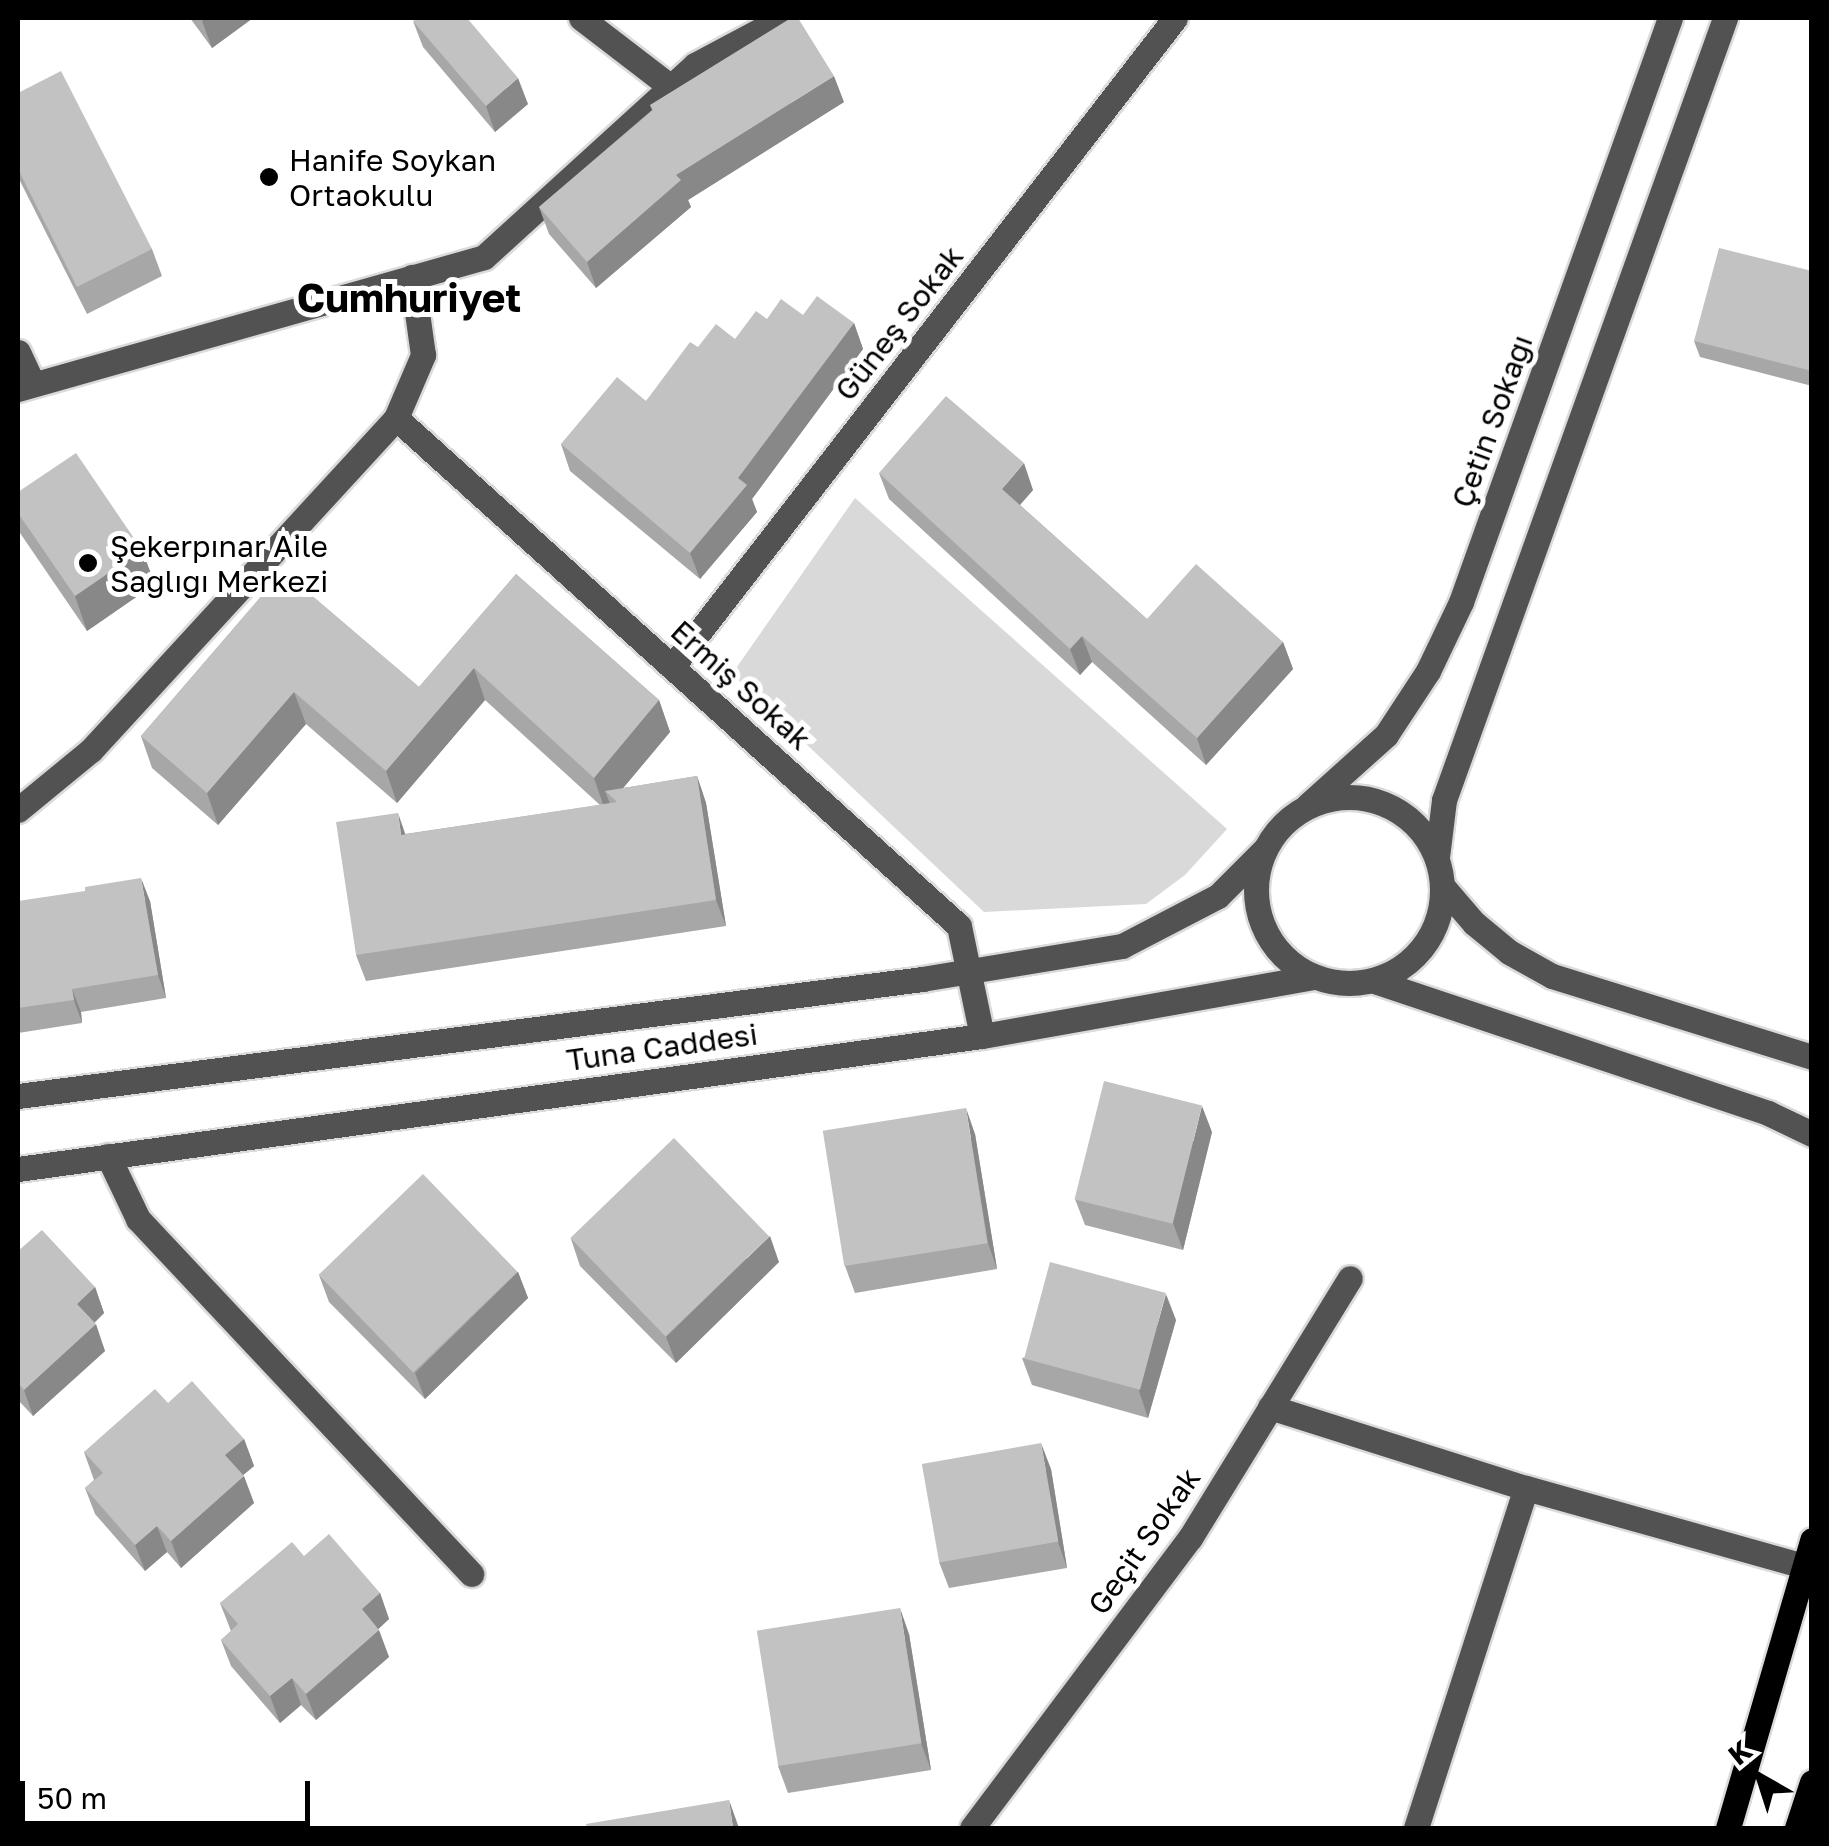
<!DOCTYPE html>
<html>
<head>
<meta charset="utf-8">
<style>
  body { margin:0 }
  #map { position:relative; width:1829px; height:1846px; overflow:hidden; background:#fff; font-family:"Golos Text",sans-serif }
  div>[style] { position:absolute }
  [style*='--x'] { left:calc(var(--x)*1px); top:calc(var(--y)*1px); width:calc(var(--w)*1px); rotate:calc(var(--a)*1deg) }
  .green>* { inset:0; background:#d9d9d9 }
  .roads { filter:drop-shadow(2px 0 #dbdbdb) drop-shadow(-2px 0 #dbdbdb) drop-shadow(0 2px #dbdbdb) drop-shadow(0 -2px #dbdbdb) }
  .minor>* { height:25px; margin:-12.5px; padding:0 12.5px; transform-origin:12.5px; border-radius:12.5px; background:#525252 }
  .minor>.ring { margin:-12.5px; padding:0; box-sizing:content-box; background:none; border:25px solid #525252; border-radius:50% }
  .major>* { height:25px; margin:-12.5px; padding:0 12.5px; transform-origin:12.5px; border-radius:12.5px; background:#000 }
  .wall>* { inset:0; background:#a7a7a7 }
  .shaded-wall>* { inset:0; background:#888 }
  .building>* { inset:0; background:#c2c2c2; transform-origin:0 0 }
  .dots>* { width:28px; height:28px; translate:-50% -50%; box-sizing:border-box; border:5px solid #fff; border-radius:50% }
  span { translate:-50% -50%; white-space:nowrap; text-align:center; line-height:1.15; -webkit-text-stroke:10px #fff; paint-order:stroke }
  .poi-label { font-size:30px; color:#000 }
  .left { translate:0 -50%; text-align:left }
  .street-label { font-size:30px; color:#000 }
  .district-label { font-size:40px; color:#000; font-weight:700 }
  .frame { position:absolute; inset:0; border:20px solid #000; pointer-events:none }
  .north { position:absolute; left:1709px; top:1726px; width:100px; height:100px; -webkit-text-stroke:8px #fff; paint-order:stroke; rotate:321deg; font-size:28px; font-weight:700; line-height:40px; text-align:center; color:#000 }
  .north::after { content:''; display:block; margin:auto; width:35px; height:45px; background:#000; clip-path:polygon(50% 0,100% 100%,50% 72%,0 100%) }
  .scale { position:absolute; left:20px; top:1781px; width:290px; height:45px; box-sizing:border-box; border:5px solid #000; border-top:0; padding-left:12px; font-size:30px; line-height:35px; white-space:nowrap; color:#000; -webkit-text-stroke:8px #fff; paint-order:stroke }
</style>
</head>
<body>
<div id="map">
  <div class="green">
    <i style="clip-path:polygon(855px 498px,1227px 829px,1185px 875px,1146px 904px,984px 912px,732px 674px)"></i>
  </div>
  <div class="roads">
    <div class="minor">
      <i style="--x:581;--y:18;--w:113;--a:37.5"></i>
      <i style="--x:18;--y:352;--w:35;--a:65"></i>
      <i style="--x:18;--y:389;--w:484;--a:-15.8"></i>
      <i style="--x:484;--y:257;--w:285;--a:-42.3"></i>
      <i style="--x:695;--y:65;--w:100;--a:-28.1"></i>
      <i style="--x:396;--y:418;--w:758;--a:42.06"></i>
      <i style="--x:959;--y:926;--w:112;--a:78.2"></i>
      <i style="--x:672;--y:667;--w:821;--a:-52.22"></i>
      <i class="ring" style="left:1256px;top:797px;width:161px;height:161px"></i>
      <i style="--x:1308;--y:805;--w:105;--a:-41.9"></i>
      <i style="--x:1386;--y:735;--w:77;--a:-56.7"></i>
      <i style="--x:1428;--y:671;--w:76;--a:-64.4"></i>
      <i style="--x:1461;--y:602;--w:620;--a:-70.31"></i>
      <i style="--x:18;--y:810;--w:94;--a:-39.4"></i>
      <i style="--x:91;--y:750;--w:451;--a:-47.4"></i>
      <i style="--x:396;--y:418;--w:69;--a:-66.8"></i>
      <i style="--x:423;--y:355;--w:79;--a:-98"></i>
      <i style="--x:1437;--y:857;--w:57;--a:-83"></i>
      <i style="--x:1444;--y:800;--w:831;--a:-70.23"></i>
      <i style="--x:1443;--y:887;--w:48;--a:49.3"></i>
      <i style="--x:1474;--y:923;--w:45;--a:39.6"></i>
      <i style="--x:1509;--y:952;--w:49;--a:29.2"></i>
      <i style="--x:1552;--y:976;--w:272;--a:17.3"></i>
      <i style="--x:1374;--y:981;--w:416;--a:18.5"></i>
      <i style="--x:1768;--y:1113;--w:49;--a:25.5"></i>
      <i style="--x:18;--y:1096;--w:912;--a:-7.37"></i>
      <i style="--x:922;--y:979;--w:203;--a:-9.4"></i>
      <i style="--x:1122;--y:946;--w:108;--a:-27.5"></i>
      <i style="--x:1218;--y:896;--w:66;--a:-45"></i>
      <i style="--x:108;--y:1156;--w:70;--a:64.5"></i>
      <i style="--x:138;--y:1219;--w:487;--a:46.8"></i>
      <i style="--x:18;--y:1169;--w:973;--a:-7.86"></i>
      <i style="--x:982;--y:1036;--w:336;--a:-10.1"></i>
      <i style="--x:1270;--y:1407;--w:269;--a:17.6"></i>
      <i style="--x:1526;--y:1488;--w:289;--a:15.7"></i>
      <i style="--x:972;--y:1828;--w:363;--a:-53.1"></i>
      <i style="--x:1190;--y:1538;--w:305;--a:-58.4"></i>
      <i style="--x:1416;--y:1828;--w:357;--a:-72.1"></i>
    </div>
    <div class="major">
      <i style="--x:1728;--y:1828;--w:300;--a:-73.7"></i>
      <i style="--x:1797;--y:1828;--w:48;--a:-71.9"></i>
    </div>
  </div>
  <div class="wall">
    <i style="clip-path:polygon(190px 18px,253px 18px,212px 48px)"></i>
    <i style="clip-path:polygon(413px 21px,528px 104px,495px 132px,423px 47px)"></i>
    <i style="clip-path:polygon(18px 93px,152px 249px,162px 276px,87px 314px,18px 177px)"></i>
    <i style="clip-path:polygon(844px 102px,688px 200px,691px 207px,596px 288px,549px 234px,539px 207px,652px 110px,650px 105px)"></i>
    <i style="clip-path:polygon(1812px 271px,1812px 386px,1700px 357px,1694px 341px)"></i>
    <i style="clip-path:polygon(803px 315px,854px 323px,863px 349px,752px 499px,757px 512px,700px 579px,570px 471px,561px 444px,646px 401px,698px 347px,735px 339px,767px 319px)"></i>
    <i style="clip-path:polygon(879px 473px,1033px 490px,1020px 505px,1147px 619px,1283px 642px,1293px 669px,1206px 765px,1092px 662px,1080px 675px,889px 499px)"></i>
    <i style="clip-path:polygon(18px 492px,155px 584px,87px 631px,20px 533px,18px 526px)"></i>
    <i style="clip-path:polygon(283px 571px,419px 687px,516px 574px,659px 700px,670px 732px,623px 788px,697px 776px,706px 803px,726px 926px,366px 981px,356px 955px,405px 834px,600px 805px,485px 700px,397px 803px,306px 724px,218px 825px,152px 768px,141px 736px)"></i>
    <i style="clip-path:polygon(18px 901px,150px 901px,166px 998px,81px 1012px,82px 1023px,18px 1033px)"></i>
    <i style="clip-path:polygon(1212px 1132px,1183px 1250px,1085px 1225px,1075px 1199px)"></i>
    <i style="clip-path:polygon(975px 1134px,997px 1269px,855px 1293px,845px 1266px)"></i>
    <i style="clip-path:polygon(571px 1239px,779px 1262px,676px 1363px,580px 1266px)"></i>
    <i style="clip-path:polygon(18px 1251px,95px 1287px,104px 1313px,94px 1323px,105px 1351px,33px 1416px,19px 1401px,18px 1403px)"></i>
    <i style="clip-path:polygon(518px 1272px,528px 1298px,425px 1399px,329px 1302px,319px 1275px)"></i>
    <i style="clip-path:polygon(1176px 1320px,1148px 1418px,1032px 1385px,1022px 1358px)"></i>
    <i style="clip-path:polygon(168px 1403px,244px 1439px,254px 1466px,243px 1475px,254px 1503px,181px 1568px,167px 1552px,145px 1571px,95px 1514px,85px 1488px,94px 1480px,84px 1452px)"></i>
    <i style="clip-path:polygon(1051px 1469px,1067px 1568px,949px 1588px,939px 1562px)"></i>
    <i style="clip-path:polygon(304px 1556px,380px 1593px,389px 1619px,378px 1629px,389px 1657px,316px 1720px,301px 1705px,280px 1723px,231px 1666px,221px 1640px,231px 1631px,220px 1603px)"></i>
    <i style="clip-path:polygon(909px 1634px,931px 1770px,788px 1793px,778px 1766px)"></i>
  </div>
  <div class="shaded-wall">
    <i style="clip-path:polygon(207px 18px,253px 18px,212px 48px,202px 21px)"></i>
    <i style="clip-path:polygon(834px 76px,844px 102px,688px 200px,691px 207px,596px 288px,587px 262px,676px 175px)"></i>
    <i style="clip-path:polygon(518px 78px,528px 104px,495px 132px,486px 106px)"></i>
    <i style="clip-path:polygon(854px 323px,863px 349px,752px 499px,757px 512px,700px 579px,690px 553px,738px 478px)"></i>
    <i style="clip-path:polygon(1024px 463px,1033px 490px,1011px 515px,1002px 489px)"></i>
    <i style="clip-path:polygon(142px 550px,155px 584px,87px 631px,75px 596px)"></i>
    <i style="clip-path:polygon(1082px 636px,1092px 662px,1080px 675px,1070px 649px)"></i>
    <i style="clip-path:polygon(1283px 642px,1293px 669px,1206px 765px,1197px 738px)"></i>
    <i style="clip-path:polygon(474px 668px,485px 700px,397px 803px,386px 771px)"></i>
    <i style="clip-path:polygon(294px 692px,306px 724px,218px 825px,207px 793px)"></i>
    <i style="clip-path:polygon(659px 700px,670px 732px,614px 799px,605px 791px,610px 804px,605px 810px,594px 778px)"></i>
    <i style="clip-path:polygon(697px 776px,706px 803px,726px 926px,716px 900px)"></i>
    <i style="clip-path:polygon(398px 813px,407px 839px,401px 835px)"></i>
    <i style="clip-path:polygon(141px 878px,150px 901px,166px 998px,158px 975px)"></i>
    <i style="clip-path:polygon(72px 989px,81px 1012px,82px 1023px,74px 1000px)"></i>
    <i style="clip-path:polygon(1202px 1106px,1212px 1132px,1183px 1250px,1173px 1223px)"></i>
    <i style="clip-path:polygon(966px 1108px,975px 1134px,997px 1269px,988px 1243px)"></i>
    <i style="clip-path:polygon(770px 1236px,779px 1262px,676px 1363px,666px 1337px)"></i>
    <i style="clip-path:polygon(518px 1272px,528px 1298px,425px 1399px,415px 1373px)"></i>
    <i style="clip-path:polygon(95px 1287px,104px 1313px,87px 1330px,77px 1304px)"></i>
    <i style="clip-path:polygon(1166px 1294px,1176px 1320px,1148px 1418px,1139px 1391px)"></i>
    <i style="clip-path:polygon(96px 1324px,105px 1351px,33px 1416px,24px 1390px)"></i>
    <i style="clip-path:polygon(244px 1439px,254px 1466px,235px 1482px,225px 1455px)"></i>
    <i style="clip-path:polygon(1041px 1443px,1051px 1469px,1067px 1568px,1058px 1542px)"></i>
    <i style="clip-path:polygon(244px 1476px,254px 1503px,181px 1568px,171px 1541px)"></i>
    <i style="clip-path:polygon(157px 1526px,167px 1552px,145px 1571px,135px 1545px)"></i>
    <i style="clip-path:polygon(380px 1593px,389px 1619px,371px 1636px,362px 1609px)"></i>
    <i style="clip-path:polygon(900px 1608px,909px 1634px,931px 1770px,921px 1743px)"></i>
    <i style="clip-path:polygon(379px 1630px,389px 1657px,316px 1720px,306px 1694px)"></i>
    <i style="clip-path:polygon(292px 1678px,301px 1705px,280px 1723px,270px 1696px)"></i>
    <i style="clip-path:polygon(729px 1800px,739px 1828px,733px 1828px)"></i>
  </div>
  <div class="building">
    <i style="clip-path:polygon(417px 18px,467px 18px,518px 78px,486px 106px,413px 21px)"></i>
    <i style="clip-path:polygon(791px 18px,798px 18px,834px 76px,676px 175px,681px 180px,587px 262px,539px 207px,653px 110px,650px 105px)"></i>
    <i style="clip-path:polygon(61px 71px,152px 249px,77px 287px,18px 169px,18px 93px)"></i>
    <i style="clip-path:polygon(1719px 248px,1812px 271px,1812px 371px,1694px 341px)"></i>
    <i style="clip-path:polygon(817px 296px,854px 323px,738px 478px,747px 485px,690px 553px,561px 444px,617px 377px,646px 401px,690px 342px,698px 347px,716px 324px,735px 339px,756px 311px,767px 319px,781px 299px,803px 315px)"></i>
    <i style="clip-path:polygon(946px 396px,1024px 463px,1002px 489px,1147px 619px,1196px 564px,1283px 642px,1197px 738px,1082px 636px,1070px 649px,879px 473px)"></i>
    <i style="clip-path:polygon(76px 453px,142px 550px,75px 596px,18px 513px,18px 492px)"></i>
    <i style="clip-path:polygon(283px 571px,419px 687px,516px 574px,659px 700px,594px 778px,474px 668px,386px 771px,294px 692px,207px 793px,141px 736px)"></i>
    <i style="clip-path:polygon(697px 776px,716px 900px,356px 955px,336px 822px,398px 813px,401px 835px,617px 802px,605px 791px)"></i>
    <i style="clip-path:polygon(141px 878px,158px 975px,72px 989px,74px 1000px,18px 1008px,18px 901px,85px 891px,85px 887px)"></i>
    <i style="left:1104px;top:1081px;width:101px;height:122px;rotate:14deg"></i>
    <i style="left:966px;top:1108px;width:137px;height:145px;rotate:81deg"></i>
    <i style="left:674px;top:1138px;width:137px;height:144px;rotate:46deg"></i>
    <i style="left:423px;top:1174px;width:136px;height:145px;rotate:46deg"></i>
    <i style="clip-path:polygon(42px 1230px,95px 1287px,77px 1304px,96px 1324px,24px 1390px,18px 1383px,18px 1251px)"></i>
    <i style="left:1050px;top:1262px;width:120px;height:100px;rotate:15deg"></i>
    <i style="clip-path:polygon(192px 1381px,244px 1439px,225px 1455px,244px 1476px,171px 1541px,157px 1526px,135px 1545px,85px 1488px,103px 1473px,84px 1452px,155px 1389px,168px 1403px)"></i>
    <i style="left:1041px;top:1443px;width:100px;height:121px;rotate:80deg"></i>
    <i style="clip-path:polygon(329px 1534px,380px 1593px,362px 1609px,379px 1630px,306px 1694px,292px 1678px,270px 1696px,221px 1640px,238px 1624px,220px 1603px,292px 1542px,304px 1556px)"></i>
    <i style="left:900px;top:1608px;width:137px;height:145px;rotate:81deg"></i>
    <i style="clip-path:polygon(729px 1800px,733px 1828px,587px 1828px,586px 1824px)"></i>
  </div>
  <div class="dots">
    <i style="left:269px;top:177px;background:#000"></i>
    <i style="left:88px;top:563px;background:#000"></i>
  </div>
  <div class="poi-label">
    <span class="left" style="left:289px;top:177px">Hanife Soykan<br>Ortaokulu</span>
    <span class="left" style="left:110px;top:563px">Şekerpınar Aile<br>Sağlığı Merkezi</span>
  </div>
  <div class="street-label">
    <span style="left:899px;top:323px;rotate:-52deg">Güneş Sokak</span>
    <span style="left:1492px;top:421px;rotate:-70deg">Çetin Sokağı</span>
    <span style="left:741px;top:685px;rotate:42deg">Ermiş Sokak</span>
    <span style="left:662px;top:1047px;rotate:-8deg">Tuna Caddesi</span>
    <span style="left:1144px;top:1541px;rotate:-55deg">Geçit Sokak</span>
  </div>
  <div class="district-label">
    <span style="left:409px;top:297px">Cumhuriyet</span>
  </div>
  <div class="frame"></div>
  <div class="north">K</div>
  <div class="scale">50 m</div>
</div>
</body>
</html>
